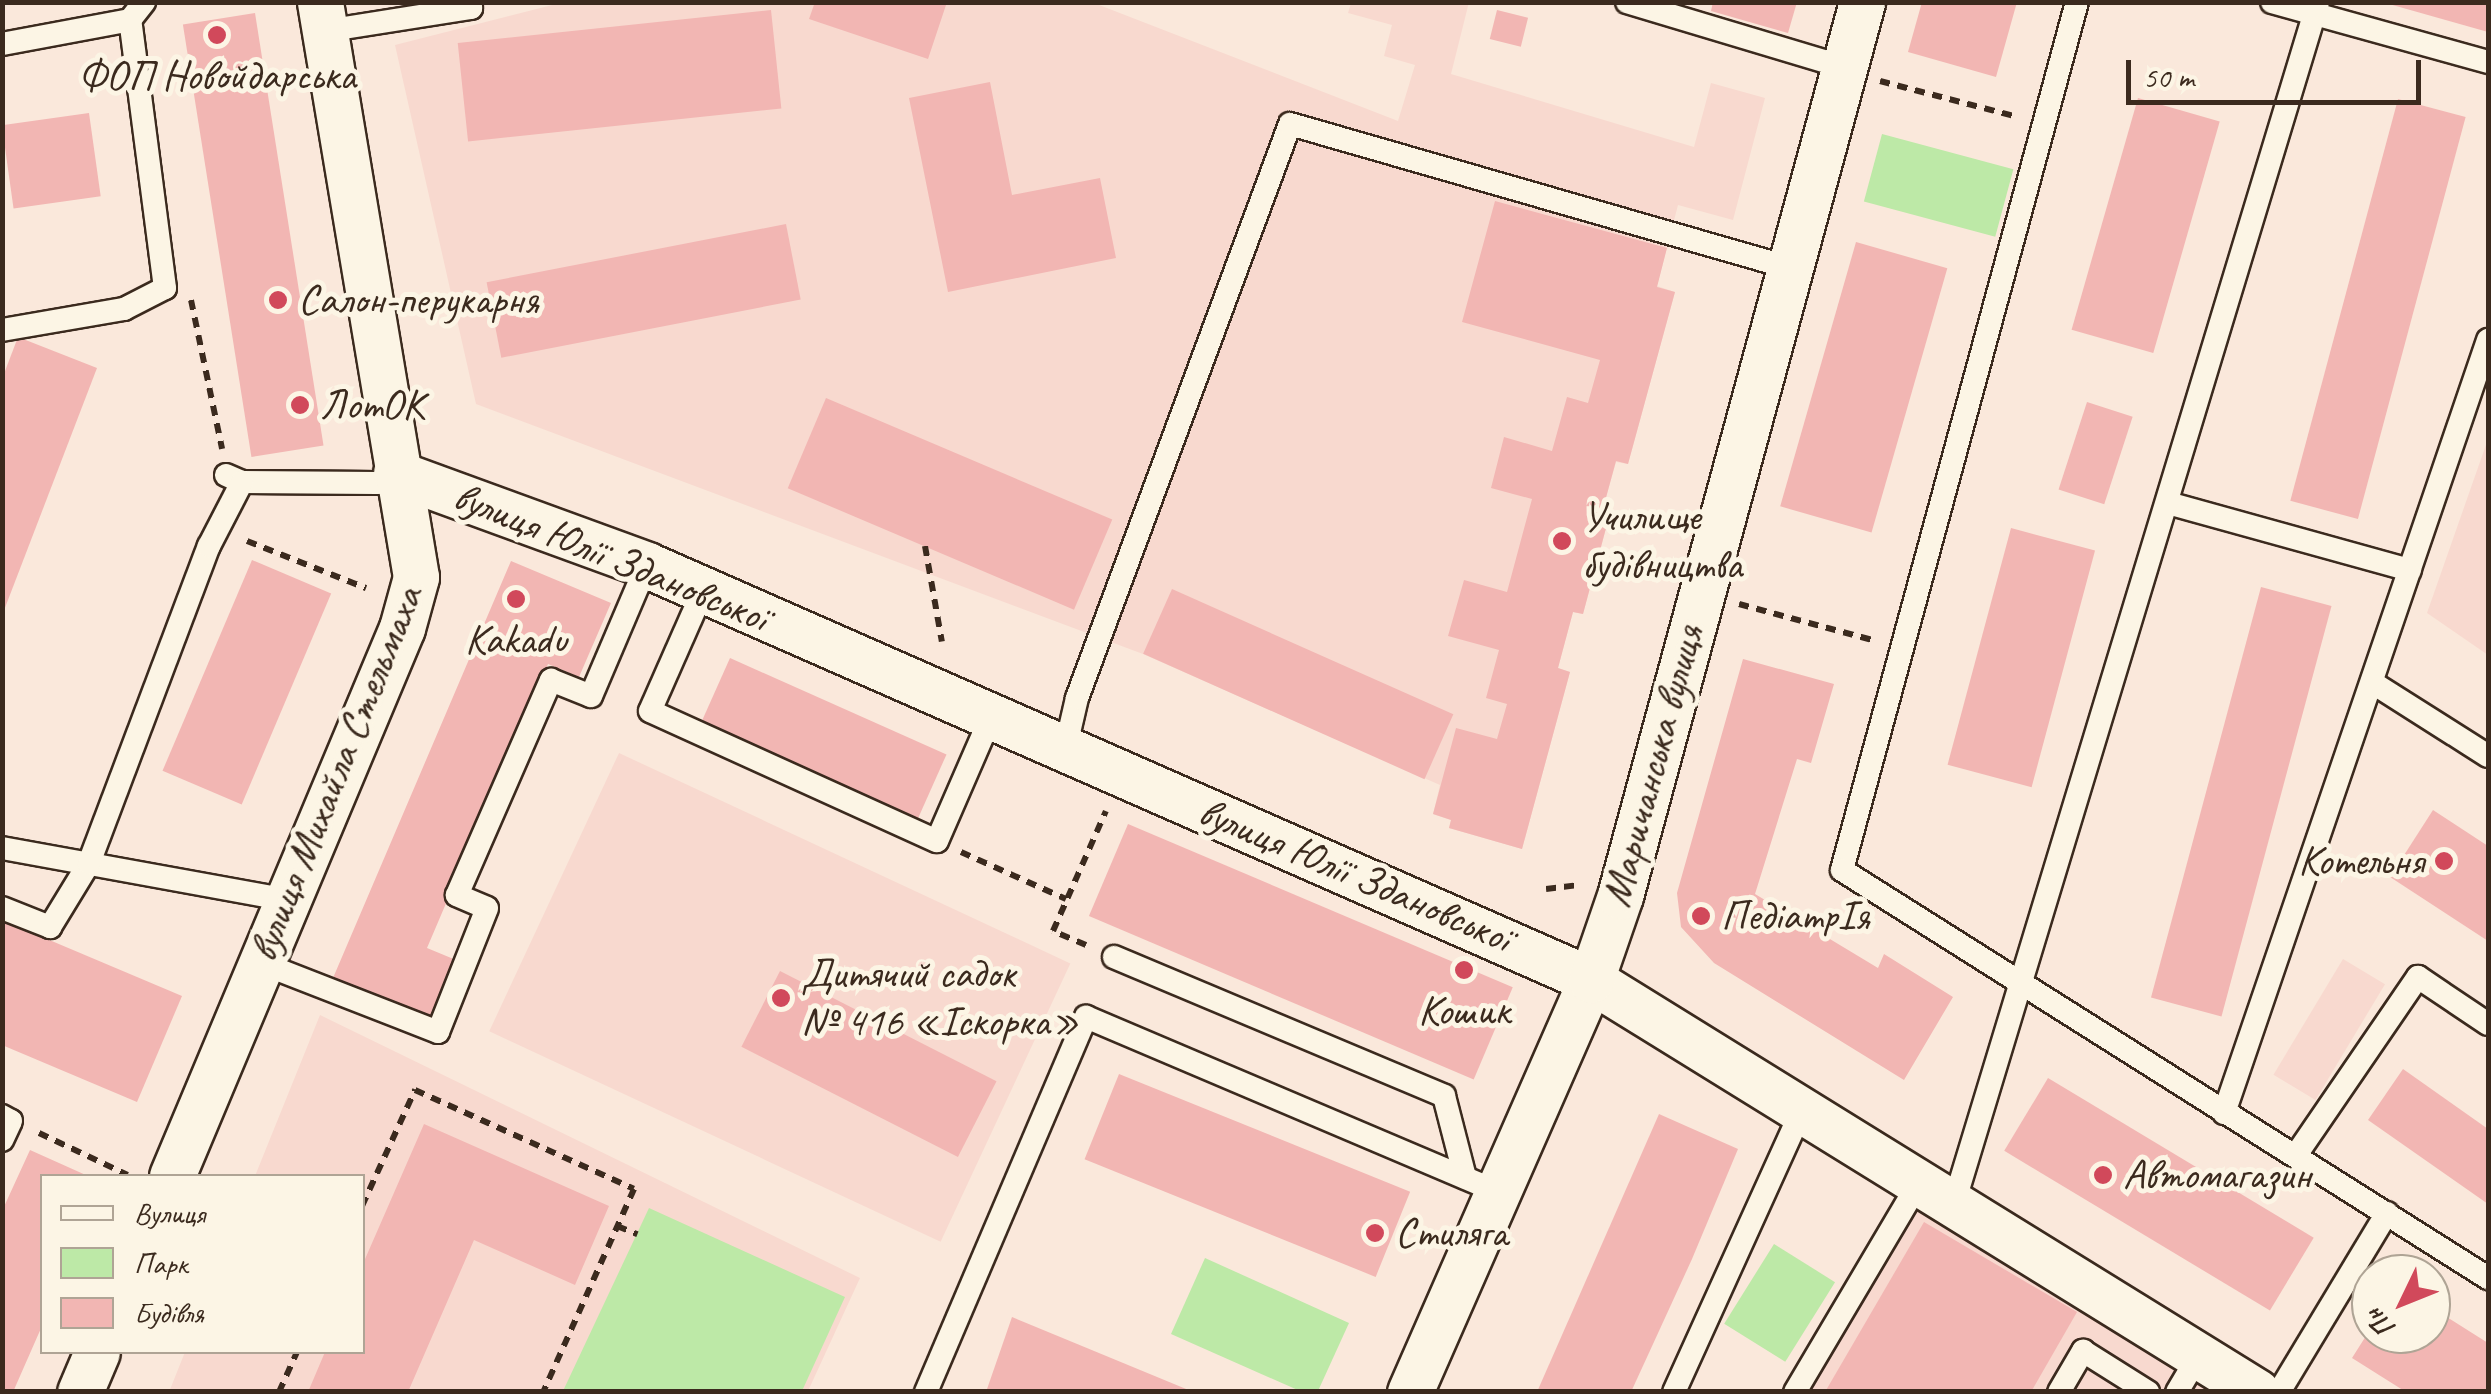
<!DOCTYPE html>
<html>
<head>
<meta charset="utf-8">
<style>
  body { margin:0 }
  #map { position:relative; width:2491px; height:1394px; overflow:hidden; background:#fae8db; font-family:Caveat,sans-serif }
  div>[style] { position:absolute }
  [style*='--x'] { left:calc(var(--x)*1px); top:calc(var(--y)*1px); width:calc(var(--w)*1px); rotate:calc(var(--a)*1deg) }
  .built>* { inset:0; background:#f8d9cf; transform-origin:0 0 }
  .green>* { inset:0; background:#bde9a7; transform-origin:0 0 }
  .building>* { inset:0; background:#f2b6b3; transform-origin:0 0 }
  .path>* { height:6px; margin-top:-3px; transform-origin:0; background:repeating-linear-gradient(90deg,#3b2a1e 0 10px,transparent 0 18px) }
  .roads { filter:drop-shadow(2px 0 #3b2a1e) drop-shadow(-2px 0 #3b2a1e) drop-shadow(0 2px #3b2a1e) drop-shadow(0 -2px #3b2a1e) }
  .service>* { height:22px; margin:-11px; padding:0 11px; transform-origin:11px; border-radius:11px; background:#fcf5e5 }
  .minor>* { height:45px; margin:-22.5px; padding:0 22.5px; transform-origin:22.5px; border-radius:22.5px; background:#fcf5e5 }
  .dots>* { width:28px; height:28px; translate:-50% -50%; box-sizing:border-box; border:5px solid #fcf5e5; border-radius:50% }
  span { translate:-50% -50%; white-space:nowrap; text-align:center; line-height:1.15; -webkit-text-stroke:10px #fcf5e5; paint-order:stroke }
  .poi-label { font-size:42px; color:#3b2a1e }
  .left { translate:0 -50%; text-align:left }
  .right { translate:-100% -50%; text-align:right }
  .street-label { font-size:42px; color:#3b2a1e }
  .frame { position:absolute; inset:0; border:5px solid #3b2a1e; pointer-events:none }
  .legend { position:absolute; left:40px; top:1174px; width:325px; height:180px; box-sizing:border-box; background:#fcf5e5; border:2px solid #afa495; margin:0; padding:12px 18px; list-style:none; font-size:30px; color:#3b2a1e }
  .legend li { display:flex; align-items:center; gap:20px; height:50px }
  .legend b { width:50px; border:2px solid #afa495 }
  .north { position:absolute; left:2351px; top:1254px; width:100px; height:100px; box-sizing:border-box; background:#fcf5e5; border:2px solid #afa495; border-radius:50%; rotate:227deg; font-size:28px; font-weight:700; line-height:40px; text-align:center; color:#3b2a1e }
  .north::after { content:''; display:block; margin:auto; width:35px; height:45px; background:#d1495b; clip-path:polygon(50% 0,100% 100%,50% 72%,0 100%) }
  .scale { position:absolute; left:2126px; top:60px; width:295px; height:45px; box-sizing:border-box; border:5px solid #3b2a1e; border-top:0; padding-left:12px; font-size:30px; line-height:35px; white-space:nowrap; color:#3b2a1e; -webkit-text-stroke:8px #fcf5e5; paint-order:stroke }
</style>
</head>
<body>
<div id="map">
  <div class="built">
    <i style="clip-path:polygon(564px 2px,1094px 3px,1398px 121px,1415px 65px,1384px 56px,1392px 25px,1348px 13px,1351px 3px,1469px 2px,1451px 74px,1694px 147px,1711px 83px,1765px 98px,1733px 220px,1678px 205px,1657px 286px,1675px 292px,1628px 464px,1616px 462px,1601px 515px,1609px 517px,1583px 614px,1573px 612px,1558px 668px,1570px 672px,1522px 849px,1449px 828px,1451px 820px,1433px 814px,1440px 785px,1143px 654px,476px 404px,395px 45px)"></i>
    <i style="clip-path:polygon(2488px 439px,2488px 655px,2427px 613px)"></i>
    <i style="left:619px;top:753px;width:498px;height:307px;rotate:25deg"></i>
    <i style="left:2343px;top:959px;width:49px;height:135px;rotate:31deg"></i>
    <i style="clip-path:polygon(320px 1015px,860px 1278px,808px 1391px,169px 1392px,185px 1352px,362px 1352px,362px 1176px,255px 1176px)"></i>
    <i style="clip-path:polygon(1907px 1187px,2231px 1392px,1788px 1392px)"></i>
  </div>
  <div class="green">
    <i style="left:1882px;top:134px;width:136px;height:70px;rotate:15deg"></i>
    <i style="clip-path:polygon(649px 1208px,845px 1297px,802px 1391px,563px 1391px)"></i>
    <i style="left:1774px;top:1244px;width:72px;height:94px;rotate:32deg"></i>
    <i style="clip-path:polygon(1205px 1258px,1349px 1323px,1318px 1391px,1300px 1391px,1171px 1334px)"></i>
  </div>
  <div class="building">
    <i style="clip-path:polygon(815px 2px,947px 2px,928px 59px,809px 19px)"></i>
    <i style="clip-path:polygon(1713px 2px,1797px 2px,1788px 33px,1711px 11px)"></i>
    <i style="clip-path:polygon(1922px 2px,2017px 2px,1996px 77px,1908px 52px)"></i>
    <i style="clip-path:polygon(2488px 2px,2488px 32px,2389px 4px,2390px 2px)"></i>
    <i style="left:771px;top:10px;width:99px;height:315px;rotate:84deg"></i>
    <i style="left:1497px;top:10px;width:32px;height:30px;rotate:14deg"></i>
    <i style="left:255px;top:13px;width:438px;height:73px;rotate:81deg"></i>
    <i style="clip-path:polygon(990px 82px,1012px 195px,1100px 178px,1116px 258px,948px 292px,909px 98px)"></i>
    <i style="left:2138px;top:98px;width:85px;height:241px;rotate:16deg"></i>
    <i style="left:2398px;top:99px;width:70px;height:416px;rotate:15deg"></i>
    <i style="left:89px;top:113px;width:84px;height:88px;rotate:82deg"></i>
    <i style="clip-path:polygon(1495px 201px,1667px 248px,1657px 287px,1675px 292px,1628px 464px,1616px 461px,1601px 516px,1609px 517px,1583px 614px,1573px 612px,1558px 668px,1570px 672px,1522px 849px,1449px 828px,1451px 820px,1433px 814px,1456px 728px,1497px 739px,1507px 704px,1486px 698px,1499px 650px,1448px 636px,1464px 580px,1507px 592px,1532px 499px,1491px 488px,1504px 437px,1552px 451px,1567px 397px,1588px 403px,1600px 360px,1462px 322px)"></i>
    <i style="left:786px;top:224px;width:77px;height:305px;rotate:79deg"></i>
    <i style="left:1856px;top:242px;width:95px;height:275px;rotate:16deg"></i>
    <i style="clip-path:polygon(18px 337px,97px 368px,3px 613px,2px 379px)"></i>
    <i style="left:826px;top:398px;width:311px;height:98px;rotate:23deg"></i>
    <i style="left:2087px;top:402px;width:48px;height:92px;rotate:18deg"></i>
    <i style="left:2011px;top:528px;width:87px;height:245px;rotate:15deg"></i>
    <i style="left:252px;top:560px;width:86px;height:229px;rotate:23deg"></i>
    <i style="clip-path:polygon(511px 561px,611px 603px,579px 677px,548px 664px,427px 948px,456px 960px,430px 1020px,333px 978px)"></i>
    <i style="left:2261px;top:587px;width:73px;height:425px;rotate:15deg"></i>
    <i style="left:1172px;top:589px;width:308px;height:71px;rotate:24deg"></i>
    <i style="left:730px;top:658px;width:237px;height:71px;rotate:24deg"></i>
    <i style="clip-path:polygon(1743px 659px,1834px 684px,1811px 763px,1797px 759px,1755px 894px,1878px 968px,1884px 954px,1953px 997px,1904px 1080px,1714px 963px,1681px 927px,1677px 893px)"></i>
    <i style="clip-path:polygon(2433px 810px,2488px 846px,2488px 941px,2390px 877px)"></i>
    <i style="left:1128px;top:824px;width:418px;height:100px;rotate:23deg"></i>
    <i style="clip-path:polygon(2px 920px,182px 996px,137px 1102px,2px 1045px)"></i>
    <i style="left:780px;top:971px;width:243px;height:85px;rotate:27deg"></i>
    <i style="clip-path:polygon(2403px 1069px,2488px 1129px,2488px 1204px,2368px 1120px)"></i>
    <i style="left:1119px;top:1074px;width:314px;height:92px;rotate:22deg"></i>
    <i style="left:2048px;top:1078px;width:310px;height:85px;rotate:31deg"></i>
    <i style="clip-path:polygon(1659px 1114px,1738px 1149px,1692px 1259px,1631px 1392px,1537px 1392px)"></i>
    <i style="clip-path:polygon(424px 1124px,609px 1206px,575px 1285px,474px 1240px,408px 1392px,308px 1392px,325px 1352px,362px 1352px,362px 1266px)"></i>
    <i style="clip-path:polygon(30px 1150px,88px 1176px,42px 1176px,42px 1326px,13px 1392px,2px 1392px,2px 1211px)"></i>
    <i style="clip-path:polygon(1924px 1222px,2077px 1312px,2031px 1392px,1825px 1392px)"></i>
    <i style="clip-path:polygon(2431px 1307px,2488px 1343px,2488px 1392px,2406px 1392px,2352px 1358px,2371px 1328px,2371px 1334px,2431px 1334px)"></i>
    <i style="clip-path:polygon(1012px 1317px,1191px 1391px,1191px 1392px,986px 1392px)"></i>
  </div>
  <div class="path">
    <i style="--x:1880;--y:81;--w:143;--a:14.6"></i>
    <i style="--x:191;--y:300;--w:152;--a:78.2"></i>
    <i style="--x:247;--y:541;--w:128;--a:21.6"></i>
    <i style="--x:925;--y:546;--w:97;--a:80"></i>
    <i style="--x:1739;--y:604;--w:142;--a:15.1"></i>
    <i style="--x:961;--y:852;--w:115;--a:24.1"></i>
    <i style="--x:1546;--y:889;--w:34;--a:-7"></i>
    <i style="--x:1086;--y:945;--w:36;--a:-157"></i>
    <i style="--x:1053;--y:931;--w:131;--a:-66.2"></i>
    <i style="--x:39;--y:1133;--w:98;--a:25.3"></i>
    <i style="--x:362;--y:1206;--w:128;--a:-65.4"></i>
    <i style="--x:415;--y:1090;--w:240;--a:24.3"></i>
    <i style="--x:634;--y:1189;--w:222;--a:114.1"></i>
    <i style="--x:617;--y:1226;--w:22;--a:22"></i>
    <i style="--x:279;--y:1392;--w:44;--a:-65.8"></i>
  </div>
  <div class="roads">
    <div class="service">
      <i style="--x:1627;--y:2;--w:226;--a:16.7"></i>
      <i style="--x:2077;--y:2;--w:899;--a:105.15"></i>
      <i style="--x:1842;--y:870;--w:764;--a:32.28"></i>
      <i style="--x:2272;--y:2;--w:224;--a:15.5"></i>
      <i style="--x:325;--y:31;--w:148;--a:-9"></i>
      <i style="--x:471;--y:8;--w:6;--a:-99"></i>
      <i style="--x:2;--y:44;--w:130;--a:-10.6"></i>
      <i style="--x:2;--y:330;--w:124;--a:-9.8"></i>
      <i style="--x:124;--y:309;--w:46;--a:-27.1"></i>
      <i style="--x:165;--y:288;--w:270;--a:-97.4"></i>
      <i style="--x:130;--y:20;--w:23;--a:-52"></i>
      <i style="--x:226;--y:475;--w:17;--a:24"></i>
      <i style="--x:242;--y:482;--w:135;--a:0.4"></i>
      <i style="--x:377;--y:483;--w:21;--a:-28"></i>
      <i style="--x:2168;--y:503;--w:251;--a:15.5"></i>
      <i style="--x:703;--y:591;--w:131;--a:113.8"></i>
      <i style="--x:650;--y:711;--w:315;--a:24.4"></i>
      <i style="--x:937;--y:841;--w:135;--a:-66.5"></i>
      <i style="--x:2373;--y:683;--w:136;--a:32.4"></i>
      <i style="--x:1065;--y:750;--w:53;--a:-77"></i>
      <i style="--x:1077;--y:698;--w:612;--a:-69.64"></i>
      <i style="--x:1290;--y:124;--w:517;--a:16.05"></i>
      <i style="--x:2;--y:848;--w:290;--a:10.3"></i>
      <i style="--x:2;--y:908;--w:52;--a:21.6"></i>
      <i style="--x:50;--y:927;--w:75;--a:-58.6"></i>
      <i style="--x:89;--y:863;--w:339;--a:-69.3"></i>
      <i style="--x:209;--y:546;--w:72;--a:-62.7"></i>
      <i style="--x:1114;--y:957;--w:358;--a:22.8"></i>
      <i style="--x:1444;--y:1096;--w:84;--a:75.5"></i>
      <i style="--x:261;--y:963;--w:190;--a:21.3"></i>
      <i style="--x:438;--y:1032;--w:133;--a:-68.4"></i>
      <i style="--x:487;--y:908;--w:33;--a:-157"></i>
      <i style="--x:457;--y:895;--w:235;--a:-66.4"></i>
      <i style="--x:551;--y:680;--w:43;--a:21.8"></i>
      <i style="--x:591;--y:696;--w:142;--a:-66.9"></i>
      <i style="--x:2224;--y:1113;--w:817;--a:-71.14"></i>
      <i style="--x:2;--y:1116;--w:10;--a:29"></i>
      <i style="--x:11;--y:1121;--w:21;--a:115"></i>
      <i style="--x:2296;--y:1155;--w:216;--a:-55.6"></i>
      <i style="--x:2418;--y:977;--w:84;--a:33.9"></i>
      <i style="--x:1954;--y:1203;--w:1255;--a:-73.14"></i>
      <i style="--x:926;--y:1392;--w:408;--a:-66.9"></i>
      <i style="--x:1086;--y:1017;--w:448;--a:23"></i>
      <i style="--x:1674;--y:1392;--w:312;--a:-65.6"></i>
      <i style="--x:1795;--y:1392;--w:244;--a:-59.4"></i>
      <i style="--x:2059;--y:1392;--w:48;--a:-59.7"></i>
      <i style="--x:2083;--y:1351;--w:77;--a:32.2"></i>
      <i style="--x:2177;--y:1392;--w:43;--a:-59.3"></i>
      <i style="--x:2279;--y:1392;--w:209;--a:-58.9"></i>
    </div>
    <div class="minor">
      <i style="--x:396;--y:473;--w:267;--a:20.1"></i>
      <i style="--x:647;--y:565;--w:1031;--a:23.73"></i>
      <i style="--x:1591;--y:980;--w:783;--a:31.74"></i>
      <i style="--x:172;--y:1176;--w:594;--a:-67.23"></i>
      <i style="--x:402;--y:628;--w:53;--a:-74.6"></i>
      <i style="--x:416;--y:577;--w:583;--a:-99.48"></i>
      <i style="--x:80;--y:1392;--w:43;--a:-67"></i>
      <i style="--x:1410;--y:1392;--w:450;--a:-66.3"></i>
      <i style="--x:1591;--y:980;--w:89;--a:-71"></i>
      <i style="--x:1620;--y:896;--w:926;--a:-74.85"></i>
    </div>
  </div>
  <div class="dots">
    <i style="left:217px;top:35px;background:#d1495b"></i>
    <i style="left:278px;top:300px;background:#d1495b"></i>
    <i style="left:300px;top:405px;background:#d1495b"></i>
    <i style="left:1562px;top:541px;background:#d1495b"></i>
    <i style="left:516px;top:599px;background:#d1495b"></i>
    <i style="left:2444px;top:861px;background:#d1495b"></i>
    <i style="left:1701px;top:916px;background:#d1495b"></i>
    <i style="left:1464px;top:970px;background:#d1495b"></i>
    <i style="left:781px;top:998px;background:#d1495b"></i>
    <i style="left:2103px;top:1175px;background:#d1495b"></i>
    <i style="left:1375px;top:1233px;background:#d1495b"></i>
  </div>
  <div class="poi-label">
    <span style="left:217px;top:76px">ФОП Новойдарська</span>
    <span class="left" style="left:298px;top:300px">Салон-перукарня</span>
    <span class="left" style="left:320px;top:405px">ЛотОК</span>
    <span class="left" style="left:1582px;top:541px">Училище<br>будівництва</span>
    <span style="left:516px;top:640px">Kakadu</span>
    <span class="right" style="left:2424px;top:861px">Котельня</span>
    <span class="left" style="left:1721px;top:916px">ПедіатрІя</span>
    <span class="left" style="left:801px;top:998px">Дитячий садок<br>№ 416 «Іскорка»</span>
    <span style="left:1464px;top:1011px">Кошик</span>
    <span class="left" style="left:2123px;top:1175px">Автомагазин</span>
    <span class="left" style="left:1395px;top:1233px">Стиляга</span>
  </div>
  <div class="street-label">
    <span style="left:611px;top:557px;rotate:22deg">вулиця Юлії Здановської</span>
    <span style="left:1653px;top:766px;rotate:-75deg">Маричанська вулиця</span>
    <span style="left:336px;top:774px;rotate:-68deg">вулиця Михайла Стельмаха</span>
    <span style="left:1355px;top:875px;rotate:23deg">вулиця Юлії Здановської</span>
  </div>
  <div class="frame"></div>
  <ul class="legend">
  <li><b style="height:12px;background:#fcf5e5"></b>Вулиця</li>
  <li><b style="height:28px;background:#bde9a7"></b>Парк</li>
  <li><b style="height:28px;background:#f2b6b3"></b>Будівля</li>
  </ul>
  <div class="north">Пн</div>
  <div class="scale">50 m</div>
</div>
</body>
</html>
